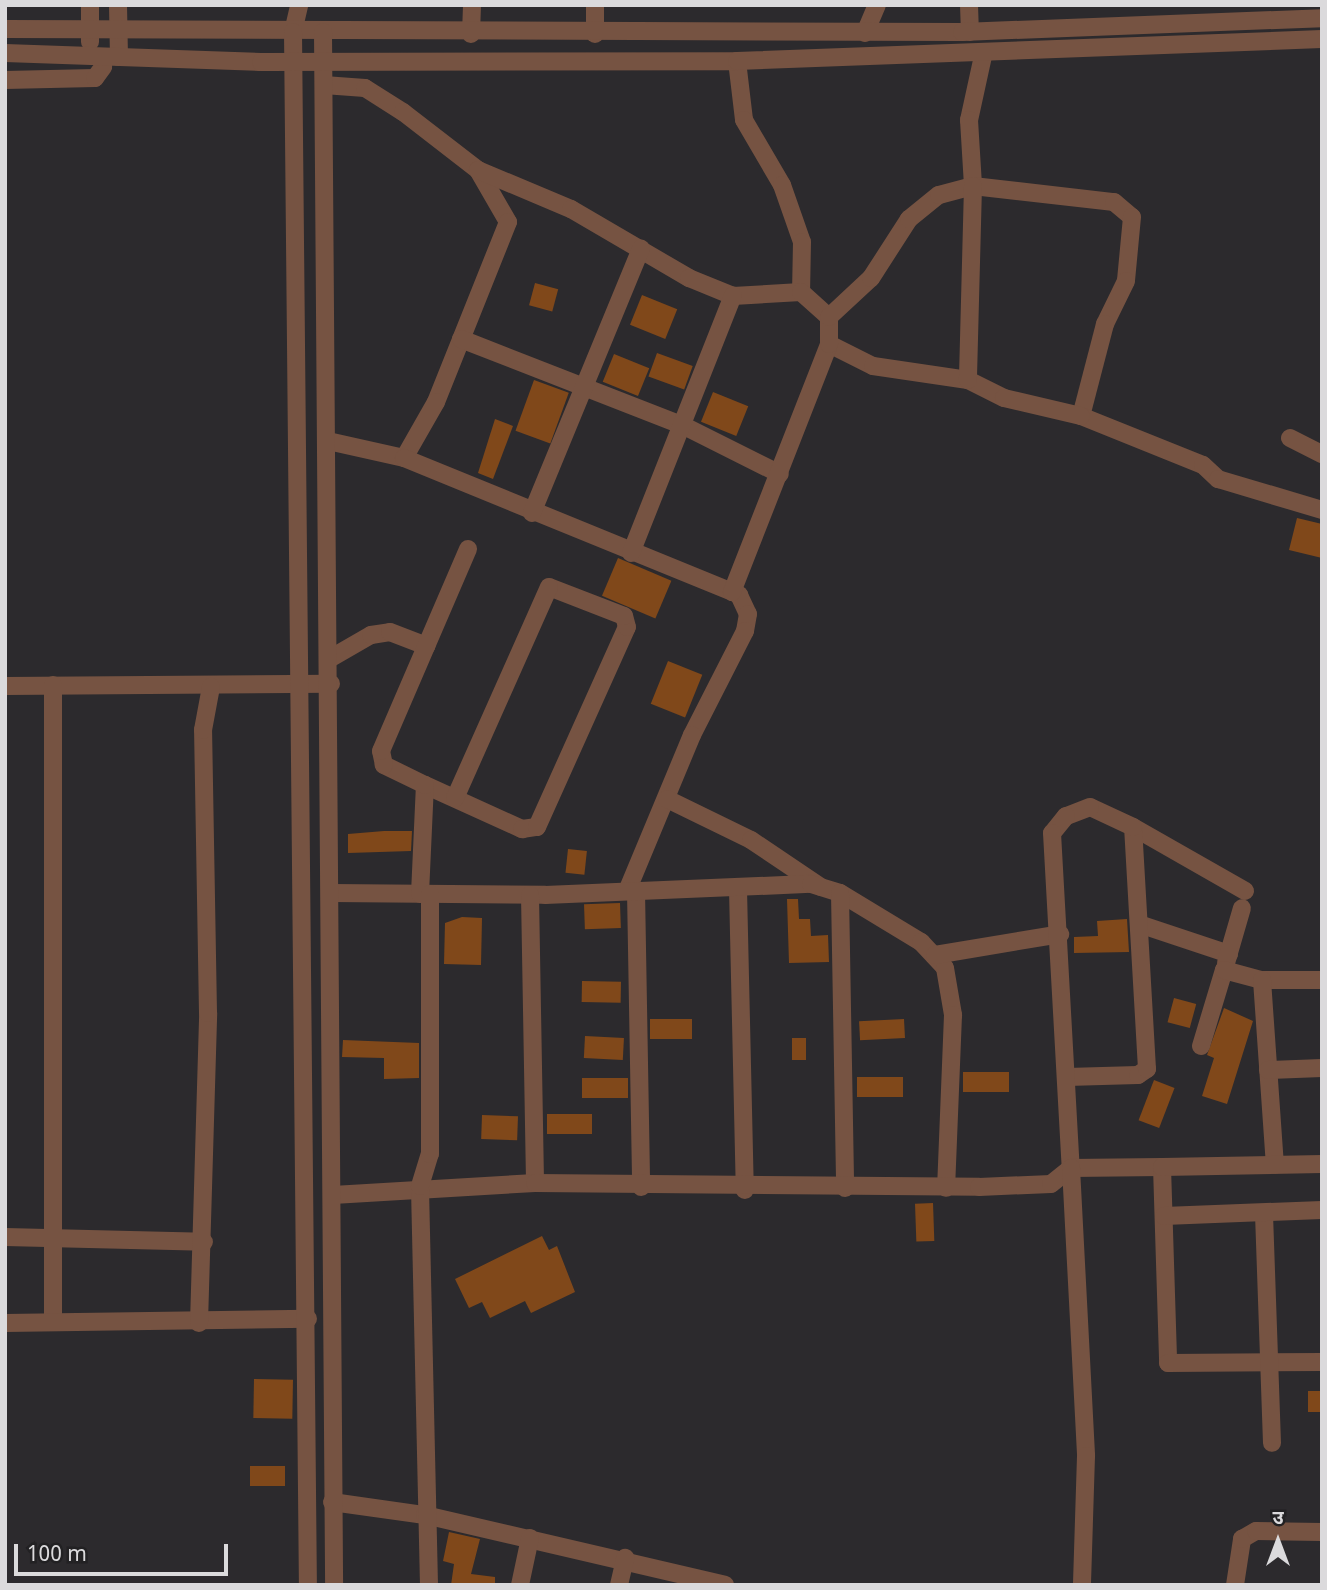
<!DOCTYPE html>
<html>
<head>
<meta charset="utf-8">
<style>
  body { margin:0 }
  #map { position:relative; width:1327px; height:1590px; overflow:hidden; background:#2c2a2d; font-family:Georgia,"Noto Sans Devanagari",serif }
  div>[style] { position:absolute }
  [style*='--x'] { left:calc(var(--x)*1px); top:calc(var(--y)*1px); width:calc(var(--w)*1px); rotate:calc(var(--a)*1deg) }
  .building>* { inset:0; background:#80481a; transform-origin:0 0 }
  .minor>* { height:18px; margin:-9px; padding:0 9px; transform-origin:9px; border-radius:9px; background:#765342 }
  .tertiary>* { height:18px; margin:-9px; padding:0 9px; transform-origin:9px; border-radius:9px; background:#765342 }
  span { translate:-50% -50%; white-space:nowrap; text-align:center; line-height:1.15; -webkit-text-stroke:5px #222123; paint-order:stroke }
  .frame { position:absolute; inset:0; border:7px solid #dbdadc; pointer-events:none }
  .north { position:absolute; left:1243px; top:1506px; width:70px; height:70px; -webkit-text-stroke:5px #222123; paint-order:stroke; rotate:0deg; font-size:19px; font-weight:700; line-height:28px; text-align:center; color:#dbdadc }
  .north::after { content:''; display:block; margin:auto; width:24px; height:32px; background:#dbdadc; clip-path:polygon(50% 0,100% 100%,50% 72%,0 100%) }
  .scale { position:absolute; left:14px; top:1544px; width:214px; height:32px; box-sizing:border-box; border:4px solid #dbdadc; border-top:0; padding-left:9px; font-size:21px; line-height:24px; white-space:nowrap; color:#dbdadc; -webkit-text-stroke:5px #222123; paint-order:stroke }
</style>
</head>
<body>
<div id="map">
  <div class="building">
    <i style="left:535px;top:283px;width:24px;height:23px;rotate:15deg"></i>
    <i style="left:642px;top:295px;width:38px;height:32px;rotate:22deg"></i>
    <i style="left:657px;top:353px;width:38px;height:25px;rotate:20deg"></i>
    <i style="left:614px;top:354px;width:38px;height:30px;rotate:22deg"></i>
    <i style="left:534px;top:380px;width:37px;height:54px;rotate:20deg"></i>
    <i style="left:713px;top:392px;width:38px;height:32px;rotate:22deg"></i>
    <i style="clip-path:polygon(495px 419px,513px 426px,493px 479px,478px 473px)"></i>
    <i style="clip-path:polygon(1297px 518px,1322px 524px,1322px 558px,1289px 550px)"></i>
    <i style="left:618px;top:558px;width:58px;height:41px;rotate:23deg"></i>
    <i style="left:668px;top:661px;width:37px;height:46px;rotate:22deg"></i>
    <i style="clip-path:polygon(384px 831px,412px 831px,411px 851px,348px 853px,348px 834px)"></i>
    <i style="left:568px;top:849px;width:19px;height:24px;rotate:6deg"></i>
    <i style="clip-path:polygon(787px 899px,798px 899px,799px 919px,810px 919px,811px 936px,828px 935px,829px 962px,789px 963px)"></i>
    <i style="left:620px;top:903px;width:25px;height:36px;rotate:88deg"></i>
    <i style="clip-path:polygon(462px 917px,482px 918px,481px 965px,444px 964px,445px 923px)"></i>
    <i style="clip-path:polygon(1127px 919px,1129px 952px,1074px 953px,1074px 937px,1098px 936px,1097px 921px)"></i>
    <i style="left:582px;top:981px;width:39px;height:21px;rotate:1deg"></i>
    <i style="left:1174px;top:998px;width:23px;height:25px;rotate:15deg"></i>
    <i style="clip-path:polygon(1224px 1008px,1253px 1021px,1227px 1104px,1202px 1096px,1214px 1058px,1207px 1055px)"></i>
    <i style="left:692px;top:1019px;width:20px;height:42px;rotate:90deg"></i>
    <i style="left:904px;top:1019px;width:19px;height:45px;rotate:87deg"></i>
    <i style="left:585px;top:1036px;width:39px;height:22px;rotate:3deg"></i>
    <i style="left:792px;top:1038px;width:14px;height:22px"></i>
    <i style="clip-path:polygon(343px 1040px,419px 1043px,419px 1078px,384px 1079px,384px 1058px,342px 1057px)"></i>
    <i style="left:1009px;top:1072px;width:20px;height:46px;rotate:90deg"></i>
    <i style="left:903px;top:1077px;width:20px;height:46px;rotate:90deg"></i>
    <i style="left:628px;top:1078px;width:20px;height:46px;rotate:90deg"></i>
    <i style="left:1154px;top:1080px;width:22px;height:43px;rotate:21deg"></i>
    <i style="left:592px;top:1114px;width:20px;height:45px;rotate:90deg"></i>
    <i style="left:482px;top:1115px;width:36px;height:24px;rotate:2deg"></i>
    <i style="left:933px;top:1203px;width:38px;height:18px;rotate:88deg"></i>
    <i style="clip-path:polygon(542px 1236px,549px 1250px,557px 1246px,575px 1292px,531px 1313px,525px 1301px,490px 1318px,482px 1302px,469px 1308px,455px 1279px)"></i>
    <i style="left:254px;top:1379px;width:39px;height:39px;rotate:1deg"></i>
    <i style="left:1322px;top:1391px;width:21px;height:14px;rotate:90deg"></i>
    <i style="left:285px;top:1466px;width:20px;height:35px;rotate:90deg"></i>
    <i style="clip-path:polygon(449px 1532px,480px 1539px,471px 1574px,495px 1577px,495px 1585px,451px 1585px,454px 1564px,443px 1561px)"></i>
  </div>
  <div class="minor">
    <i style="--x:595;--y:5;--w:29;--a:90"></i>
    <i style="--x:969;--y:5;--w:27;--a:88"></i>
    <i style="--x:293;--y:32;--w:28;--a:-77"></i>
    <i style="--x:865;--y:33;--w:30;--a:-67"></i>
    <i style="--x:471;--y:34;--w:29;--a:-88"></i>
    <i style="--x:983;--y:56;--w:66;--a:102.3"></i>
    <i style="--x:969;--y:120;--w:66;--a:86.5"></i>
    <i style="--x:973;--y:186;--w:142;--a:6.5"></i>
    <i style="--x:1114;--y:202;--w:23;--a:40"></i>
    <i style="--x:1132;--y:217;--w:64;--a:95.4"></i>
    <i style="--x:1126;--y:281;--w:48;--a:116"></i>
    <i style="--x:1105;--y:324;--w:95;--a:104.6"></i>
    <i style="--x:1081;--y:416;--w:131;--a:21.9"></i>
    <i style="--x:1203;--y:465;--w:21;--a:43"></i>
    <i style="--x:1218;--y:479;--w:109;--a:16.6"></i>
    <i style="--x:737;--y:61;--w:59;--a:83.2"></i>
    <i style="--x:744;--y:120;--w:75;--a:59.7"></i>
    <i style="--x:782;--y:185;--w:60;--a:70.7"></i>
    <i style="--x:802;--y:242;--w:50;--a:91.1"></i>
    <i style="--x:5;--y:80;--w:90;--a:-1.3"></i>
    <i style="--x:95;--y:78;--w:14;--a:-54"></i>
    <i style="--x:324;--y:85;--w:41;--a:4.2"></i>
    <i style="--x:365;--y:88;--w:45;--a:32.3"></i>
    <i style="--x:403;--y:112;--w:95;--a:37.7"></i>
    <i style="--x:478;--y:170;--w:60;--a:60"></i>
    <i style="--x:508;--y:222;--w:194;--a:111.8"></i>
    <i style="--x:436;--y:402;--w:64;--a:119.7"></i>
    <i style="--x:478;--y:170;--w:101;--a:22.8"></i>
    <i style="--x:571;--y:209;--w:137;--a:30.3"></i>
    <i style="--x:689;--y:278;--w:48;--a:22.2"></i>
    <i style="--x:733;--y:296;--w:68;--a:-3.4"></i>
    <i style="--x:801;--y:292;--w:38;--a:42"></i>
    <i style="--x:461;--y:339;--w:239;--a:21.3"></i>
    <i style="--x:684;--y:426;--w:107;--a:26.6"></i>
    <i style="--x:829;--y:344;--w:49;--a:26.6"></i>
    <i style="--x:873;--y:366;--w:96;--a:8.4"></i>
    <i style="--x:968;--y:380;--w:40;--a:26.6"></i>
    <i style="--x:1004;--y:398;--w:79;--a:13.2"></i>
    <i style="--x:1290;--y:438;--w:36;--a:27"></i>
    <i style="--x:328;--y:441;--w:78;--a:12.6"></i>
    <i style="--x:404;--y:458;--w:362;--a:22.2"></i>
    <i style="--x:739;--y:595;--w:21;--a:65"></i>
    <i style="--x:748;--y:614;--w:17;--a:100"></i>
    <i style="--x:745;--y:631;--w:117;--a:117"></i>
    <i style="--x:692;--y:735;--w:169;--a:112.6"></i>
    <i style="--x:532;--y:513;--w:286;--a:-67.6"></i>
    <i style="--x:631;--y:553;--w:277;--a:-68.4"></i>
    <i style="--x:732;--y:592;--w:266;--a:-68.6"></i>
    <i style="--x:829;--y:344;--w:27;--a:-90"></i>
    <i style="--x:829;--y:317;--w:57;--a:-42.9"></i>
    <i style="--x:871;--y:278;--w:70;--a:-57.2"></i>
    <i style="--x:909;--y:219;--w:38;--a:-39"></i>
    <i style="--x:939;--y:195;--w:35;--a:-15"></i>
    <i style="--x:973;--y:186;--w:194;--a:91.5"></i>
    <i style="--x:331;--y:658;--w:46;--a:-29.9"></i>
    <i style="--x:371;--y:635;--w:19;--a:-9"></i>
    <i style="--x:390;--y:632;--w:39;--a:21"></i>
    <i style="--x:5;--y:686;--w:326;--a:-0.4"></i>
    <i style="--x:425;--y:785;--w:107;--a:24.4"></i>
    <i style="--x:522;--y:829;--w:15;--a:-8"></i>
    <i style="--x:537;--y:827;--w:219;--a:-65.8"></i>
    <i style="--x:627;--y:627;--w:11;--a:-105"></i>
    <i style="--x:624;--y:616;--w:80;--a:-158.9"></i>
    <i style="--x:549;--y:587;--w:231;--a:114"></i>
    <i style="--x:667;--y:799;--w:93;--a:26"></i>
    <i style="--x:751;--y:840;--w:84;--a:33.9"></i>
    <i style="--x:1133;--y:827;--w:129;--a:29.7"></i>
    <i style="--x:738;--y:889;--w:301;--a:88.7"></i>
    <i style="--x:636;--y:891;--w:296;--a:89"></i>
    <i style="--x:331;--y:893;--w:214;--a:0.5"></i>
    <i style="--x:545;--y:895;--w:266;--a:-2.4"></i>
    <i style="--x:811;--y:884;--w:30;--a:17"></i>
    <i style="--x:840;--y:893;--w:95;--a:31.2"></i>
    <i style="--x:921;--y:942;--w:35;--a:47"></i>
    <i style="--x:945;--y:968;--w:48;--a:80.3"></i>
    <i style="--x:953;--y:1015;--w:173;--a:92.3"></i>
    <i style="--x:840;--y:893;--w:295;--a:89"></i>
    <i style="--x:420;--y:894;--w:109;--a:-87.4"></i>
    <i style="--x:425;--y:785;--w:46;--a:-154"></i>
    <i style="--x:384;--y:765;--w:14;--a:-102"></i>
    <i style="--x:381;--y:751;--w:220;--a:-66.7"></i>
    <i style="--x:530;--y:895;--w:288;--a:89"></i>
    <i style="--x:1139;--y:924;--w:95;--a:18.4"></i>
    <i style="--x:935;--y:955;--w:127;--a:-9.5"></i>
    <i style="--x:1226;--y:963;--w:57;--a:-73.8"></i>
    <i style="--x:1262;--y:980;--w:60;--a:0"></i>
    <i style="--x:1201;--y:1046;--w:79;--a:-73.2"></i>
    <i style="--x:1224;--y:970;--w:39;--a:15"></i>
    <i style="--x:1262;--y:980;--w:185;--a:86"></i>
    <i style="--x:1268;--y:1070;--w:54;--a:-2.1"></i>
    <i style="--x:1067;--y:1077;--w:71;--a:-1.6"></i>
    <i style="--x:1138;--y:1075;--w:11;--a:-34"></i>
    <i style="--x:1147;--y:1069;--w:242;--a:-93.3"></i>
    <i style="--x:1133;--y:827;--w:47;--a:-155.1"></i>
    <i style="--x:1090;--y:807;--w:26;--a:159"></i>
    <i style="--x:1066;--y:816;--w:22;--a:129"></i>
    <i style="--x:1052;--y:833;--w:336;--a:86.8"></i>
    <i style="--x:1071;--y:1168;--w:91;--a:-0.6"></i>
    <i style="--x:1162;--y:1167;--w:196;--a:88.2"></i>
    <i style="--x:1168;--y:1363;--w:154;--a:-0.4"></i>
    <i style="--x:1162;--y:1167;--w:160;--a:-1.1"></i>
    <i style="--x:333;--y:1195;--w:202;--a:-3.4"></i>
    <i style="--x:535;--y:1183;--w:444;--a:0.5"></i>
    <i style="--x:979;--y:1187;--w:72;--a:-2.4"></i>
    <i style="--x:1051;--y:1184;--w:26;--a:-39"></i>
    <i style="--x:1071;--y:1168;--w:288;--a:87"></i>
    <i style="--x:1086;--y:1456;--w:129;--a:91.8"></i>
    <i style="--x:1264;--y:1214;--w:229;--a:88"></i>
    <i style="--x:1164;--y:1216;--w:158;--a:-2.2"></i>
    <i style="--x:5;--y:1237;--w:199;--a:1.4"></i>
    <i style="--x:53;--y:1322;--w:637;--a:-90"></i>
    <i style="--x:5;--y:1323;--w:303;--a:-0.8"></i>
    <i style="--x:199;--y:1323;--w:310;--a:-88.3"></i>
    <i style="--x:208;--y:1013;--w:283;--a:-91"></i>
    <i style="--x:203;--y:730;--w:44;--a:-79.5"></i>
    <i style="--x:332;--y:1502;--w:94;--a:8"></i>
    <i style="--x:425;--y:1515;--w:308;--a:13.1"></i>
    <i style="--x:429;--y:1585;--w:399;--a:-91.3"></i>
    <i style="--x:420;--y:1186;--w:34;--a:-73"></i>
    <i style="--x:430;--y:1154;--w:260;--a:-90"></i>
    <i style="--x:520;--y:1585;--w:48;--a:-78"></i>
    <i style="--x:619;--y:1585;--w:28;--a:-77"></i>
    <i style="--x:1235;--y:1585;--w:47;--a:-81.3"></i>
    <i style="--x:1242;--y:1539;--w:16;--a:-30"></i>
    <i style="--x:1256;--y:1531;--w:66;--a:0.9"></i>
  </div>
  <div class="tertiary">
    <i style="--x:90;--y:5;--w:37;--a:90"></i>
    <i style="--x:118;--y:5;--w:52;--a:88.9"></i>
    <i style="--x:5;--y:29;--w:957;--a:0.18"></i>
    <i style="--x:962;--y:32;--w:360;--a:-2.2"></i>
    <i style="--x:293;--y:32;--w:1553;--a:89.45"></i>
    <i style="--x:323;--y:32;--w:1553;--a:89.59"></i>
    <i style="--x:5;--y:53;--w:256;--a:2"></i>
    <i style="--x:261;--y:62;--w:476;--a:-0.1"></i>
    <i style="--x:737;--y:61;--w:585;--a:-2.15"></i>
  </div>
  <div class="frame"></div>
  <div class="north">उ</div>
  <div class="scale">100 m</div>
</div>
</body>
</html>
